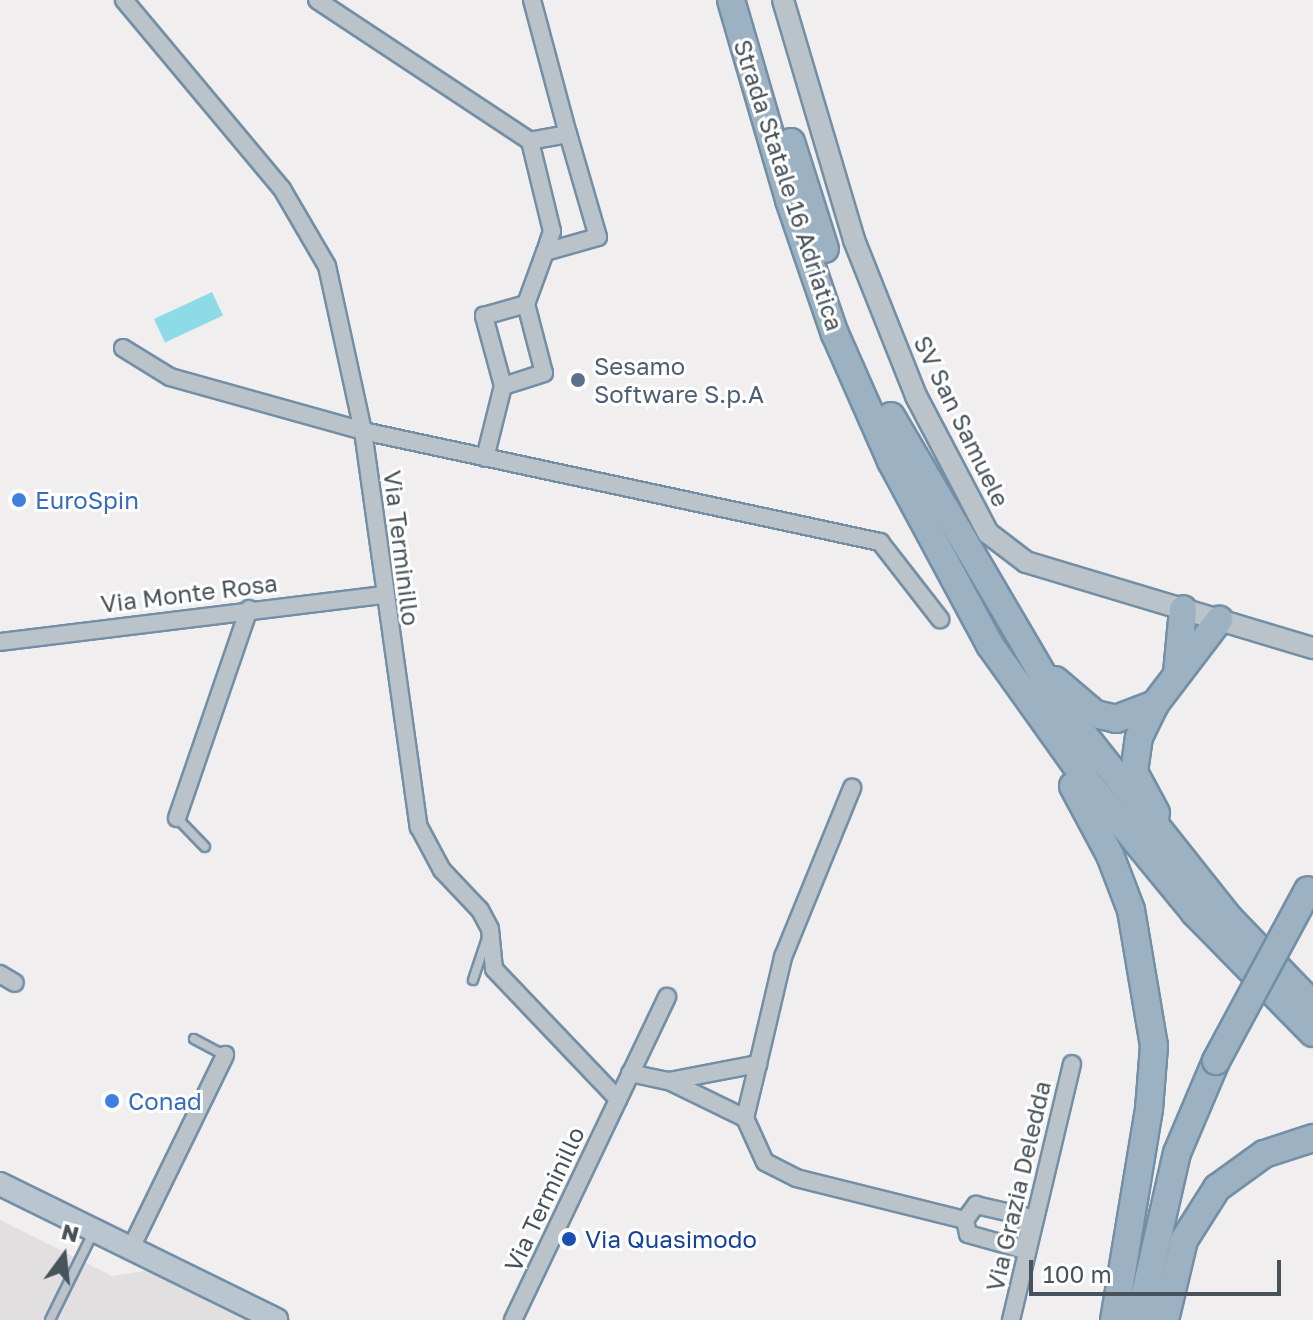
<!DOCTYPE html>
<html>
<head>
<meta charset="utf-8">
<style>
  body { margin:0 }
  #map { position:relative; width:1313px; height:1320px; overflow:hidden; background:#f0eeee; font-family:"Golos Text",sans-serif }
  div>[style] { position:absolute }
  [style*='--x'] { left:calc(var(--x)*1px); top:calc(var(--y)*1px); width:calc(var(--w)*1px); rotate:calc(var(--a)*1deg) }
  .education>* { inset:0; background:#e1dfdf }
  .water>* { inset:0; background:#8ddbe7; transform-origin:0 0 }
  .roads { filter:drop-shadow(2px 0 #738fa6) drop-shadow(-2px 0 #738fa6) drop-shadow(0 2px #738fa6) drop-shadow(0 -2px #738fa6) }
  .service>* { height:8px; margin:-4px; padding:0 4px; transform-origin:4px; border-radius:4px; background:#bac3ca }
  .minor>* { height:16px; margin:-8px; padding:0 8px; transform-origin:8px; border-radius:8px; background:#bac3ca }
  .tertiary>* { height:20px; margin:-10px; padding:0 10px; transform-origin:10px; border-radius:10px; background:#bac3ca }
  .secondary>* { height:22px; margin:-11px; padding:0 11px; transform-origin:11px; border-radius:11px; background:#bac6cf }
  .trunk>* { height:26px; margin:-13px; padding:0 13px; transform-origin:13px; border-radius:13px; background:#9cb2c2 }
  .bridges { filter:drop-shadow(2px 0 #738fa6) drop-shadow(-2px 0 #738fa6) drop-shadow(0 2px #738fa6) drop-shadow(0 -2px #738fa6) }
  .trunk-bridge>* { height:26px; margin:-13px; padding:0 13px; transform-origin:13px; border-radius:13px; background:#9cb2c2 }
  .dots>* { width:22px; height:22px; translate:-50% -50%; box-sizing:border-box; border:4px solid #fff; border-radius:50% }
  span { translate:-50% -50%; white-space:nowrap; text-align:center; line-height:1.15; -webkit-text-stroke:6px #fff; paint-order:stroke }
  .street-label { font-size:24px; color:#47525a }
  .service-label { font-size:24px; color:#4e5e75 }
  .left { translate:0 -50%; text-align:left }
  .shop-label { font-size:24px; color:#366cbe }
  .transit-label { font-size:24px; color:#164399 }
  .north { position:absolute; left:24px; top:1216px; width:80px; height:80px; -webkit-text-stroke:6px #fff; paint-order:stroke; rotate:15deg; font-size:22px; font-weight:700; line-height:32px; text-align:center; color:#47525a }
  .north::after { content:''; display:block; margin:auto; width:28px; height:36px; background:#47525a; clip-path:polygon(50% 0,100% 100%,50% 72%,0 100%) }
  .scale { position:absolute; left:1029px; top:1260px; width:252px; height:36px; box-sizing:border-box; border:4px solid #47525a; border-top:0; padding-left:10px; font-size:24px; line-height:28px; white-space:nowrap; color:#47525a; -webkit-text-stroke:6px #fff; paint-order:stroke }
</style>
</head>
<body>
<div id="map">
  <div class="education">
    <i style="clip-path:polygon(0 1220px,112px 1276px,152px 1270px,250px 1320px,0 1320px)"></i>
  </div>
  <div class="water">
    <i style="left:212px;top:292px;width:26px;height:64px;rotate:65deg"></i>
  </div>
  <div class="roads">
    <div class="service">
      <i style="--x:177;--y:818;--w:40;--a:46"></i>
      <i style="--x:473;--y:980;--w:44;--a:-71.6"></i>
      <i style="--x:194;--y:1039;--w:34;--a:28"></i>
      <i style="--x:50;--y:1320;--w:99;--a:-63.7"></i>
    </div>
    <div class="minor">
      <i style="--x:124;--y:0;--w:246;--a:50.1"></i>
      <i style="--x:282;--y:189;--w:89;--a:59.7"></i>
      <i style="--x:327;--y:266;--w:169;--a:77.7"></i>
      <i style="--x:363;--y:431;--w:400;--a:82"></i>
      <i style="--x:419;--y:827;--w:49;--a:61.9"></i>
      <i style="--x:442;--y:870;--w:55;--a:46.5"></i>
      <i style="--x:480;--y:910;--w:21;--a:62"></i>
      <i style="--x:490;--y:929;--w:40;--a:84.3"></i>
      <i style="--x:494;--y:969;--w:180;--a:46.4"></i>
      <i style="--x:317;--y:0;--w:255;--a:33.5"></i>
      <i style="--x:532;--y:0;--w:139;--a:75"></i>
      <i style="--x:526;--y:304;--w:55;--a:-69.9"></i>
      <i style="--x:545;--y:252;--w:55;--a:-15.8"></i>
      <i style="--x:598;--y:237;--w:107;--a:-106.2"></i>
      <i style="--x:568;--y:134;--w:39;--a:170"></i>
      <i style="--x:530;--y:141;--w:93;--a:76.3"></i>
      <i style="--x:552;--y:231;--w:22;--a:108"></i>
      <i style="--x:123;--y:348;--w:55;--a:31.7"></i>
      <i style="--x:170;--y:377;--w:200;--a:15.6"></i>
      <i style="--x:363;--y:431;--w:529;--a:12.12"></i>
      <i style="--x:880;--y:542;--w:98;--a:52.1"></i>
      <i style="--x:485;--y:458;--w:74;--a:-76"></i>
      <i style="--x:503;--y:386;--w:73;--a:-105.2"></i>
      <i style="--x:484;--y:316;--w:44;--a:-15.9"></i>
      <i style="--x:526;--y:304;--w:71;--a:75.4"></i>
      <i style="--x:544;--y:373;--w:43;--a:162.4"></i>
      <i style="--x:0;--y:642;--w:387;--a:-7"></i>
      <i style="--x:177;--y:818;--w:221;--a:-71"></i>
      <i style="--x:0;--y:974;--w:17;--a:31"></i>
      <i style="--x:758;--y:1064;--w:56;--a:103.5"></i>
      <i style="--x:745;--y:1118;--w:48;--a:65.6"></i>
      <i style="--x:765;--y:1162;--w:35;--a:27"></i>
      <i style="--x:796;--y:1178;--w:174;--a:14"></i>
      <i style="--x:630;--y:1073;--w:40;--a:12"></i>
      <i style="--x:669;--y:1081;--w:91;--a:-10.8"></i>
      <i style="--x:758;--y:1064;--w:110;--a:-76.8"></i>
      <i style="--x:783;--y:957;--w:183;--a:-67.8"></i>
      <i style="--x:669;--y:1081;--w:85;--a:26"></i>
      <i style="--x:976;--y:1205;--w:49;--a:12.9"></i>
      <i style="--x:1024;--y:1216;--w:19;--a:74"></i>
      <i style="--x:1029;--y:1234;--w:10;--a:114"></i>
      <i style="--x:1025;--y:1243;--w:9;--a:144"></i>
      <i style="--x:1018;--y:1248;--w:52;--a:-164.4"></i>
      <i style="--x:968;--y:1234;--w:14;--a:-102"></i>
      <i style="--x:965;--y:1220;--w:19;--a:-54"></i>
      <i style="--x:131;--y:1248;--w:215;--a:-64"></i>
      <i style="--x:513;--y:1320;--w:358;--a:-64.5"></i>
      <i style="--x:1011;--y:1320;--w:263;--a:-76.6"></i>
    </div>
    <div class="tertiary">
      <i style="--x:783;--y:0;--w:250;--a:73.5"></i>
      <i style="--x:854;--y:240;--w:168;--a:68.3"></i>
      <i style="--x:916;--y:396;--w:155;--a:62.3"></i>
      <i style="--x:988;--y:533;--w:48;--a:37.3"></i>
      <i style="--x:1026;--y:562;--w:300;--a:16.7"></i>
    </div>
    <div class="secondary">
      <i style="--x:0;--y:1184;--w:308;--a:26.2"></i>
    </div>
    <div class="trunk">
      <i style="--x:731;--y:0;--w:208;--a:73.8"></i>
      <i style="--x:789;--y:200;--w:142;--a:71.1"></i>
      <i style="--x:835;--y:334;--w:139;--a:66.2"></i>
      <i style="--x:891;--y:461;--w:209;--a:61.7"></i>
      <i style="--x:990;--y:645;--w:172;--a:54.5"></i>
      <i style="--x:1090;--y:785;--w:166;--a:50.6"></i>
      <i style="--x:1195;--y:913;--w:168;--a:45.5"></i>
      <i style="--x:791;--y:142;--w:112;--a:72.4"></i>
      <i style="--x:891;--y:416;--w:336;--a:59.6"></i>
      <i style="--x:1061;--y:706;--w:269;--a:51.6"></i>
      <i style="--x:1228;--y:917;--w:122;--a:46"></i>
      <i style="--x:1177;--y:673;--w:64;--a:-84.6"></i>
      <i style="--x:1055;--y:680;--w:52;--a:40.4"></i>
      <i style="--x:1095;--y:714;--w:22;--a:13"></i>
      <i style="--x:1116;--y:719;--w:42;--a:-21"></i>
      <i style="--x:1073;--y:786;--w:78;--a:61.8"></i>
      <i style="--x:1110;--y:855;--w:59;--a:69.1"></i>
      <i style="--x:1131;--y:910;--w:138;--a:80.4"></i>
      <i style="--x:1154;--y:1046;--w:63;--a:94.5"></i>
      <i style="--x:1149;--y:1109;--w:214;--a:99.4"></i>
      <i style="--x:1156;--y:813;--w:47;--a:-118.2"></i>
      <i style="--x:1134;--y:772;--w:35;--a:-82"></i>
      <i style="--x:1139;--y:737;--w:37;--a:-64"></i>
      <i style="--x:1155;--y:704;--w:106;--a:-52.7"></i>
      <i style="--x:1139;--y:1320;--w:171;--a:-77.2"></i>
      <i style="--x:1177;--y:1153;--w:100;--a:-67"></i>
      <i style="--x:1165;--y:1320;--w:82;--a:-76.6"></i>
      <i style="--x:1184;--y:1240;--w:62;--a:-57.6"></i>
      <i style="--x:1217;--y:1188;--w:58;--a:-35.9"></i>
      <i style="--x:1264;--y:1154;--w:52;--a:-18.1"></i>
    </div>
  </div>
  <div class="bridges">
    <div class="trunk-bridge">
      <i style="--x:1216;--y:1061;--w:194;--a:-61.7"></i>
    </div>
  </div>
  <div class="dots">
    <i style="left:578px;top:380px;background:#5c6f8a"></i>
    <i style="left:19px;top:500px;background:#3f7fe0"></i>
    <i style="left:112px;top:1101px;background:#3f7fe0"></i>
    <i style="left:569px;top:1239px;background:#1a4fb4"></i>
  </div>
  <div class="street-label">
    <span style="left:789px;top:185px;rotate:72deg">Strada Statale 16 Adriatica</span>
    <span style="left:962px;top:421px;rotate:64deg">SV San Samuele</span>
    <span style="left:402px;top:548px;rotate:83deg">Via Terminillo</span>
    <span style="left:189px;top:593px;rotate:-7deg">Via Monte Rosa</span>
    <span style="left:1018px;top:1186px;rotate:-77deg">Via Grazia Deledda</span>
    <span style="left:544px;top:1199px;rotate:-65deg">Via Terminillo</span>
  </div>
  <div class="service-label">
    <span class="left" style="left:594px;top:380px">Sesamo<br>Software S.p.A</span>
  </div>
  <div class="shop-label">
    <span class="left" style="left:35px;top:500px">EuroSpin</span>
    <span class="left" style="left:128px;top:1101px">Conad</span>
  </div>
  <div class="transit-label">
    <span class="left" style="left:585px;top:1239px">Via Quasimodo</span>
  </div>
  <div class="north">N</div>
  <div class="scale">100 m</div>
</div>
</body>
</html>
